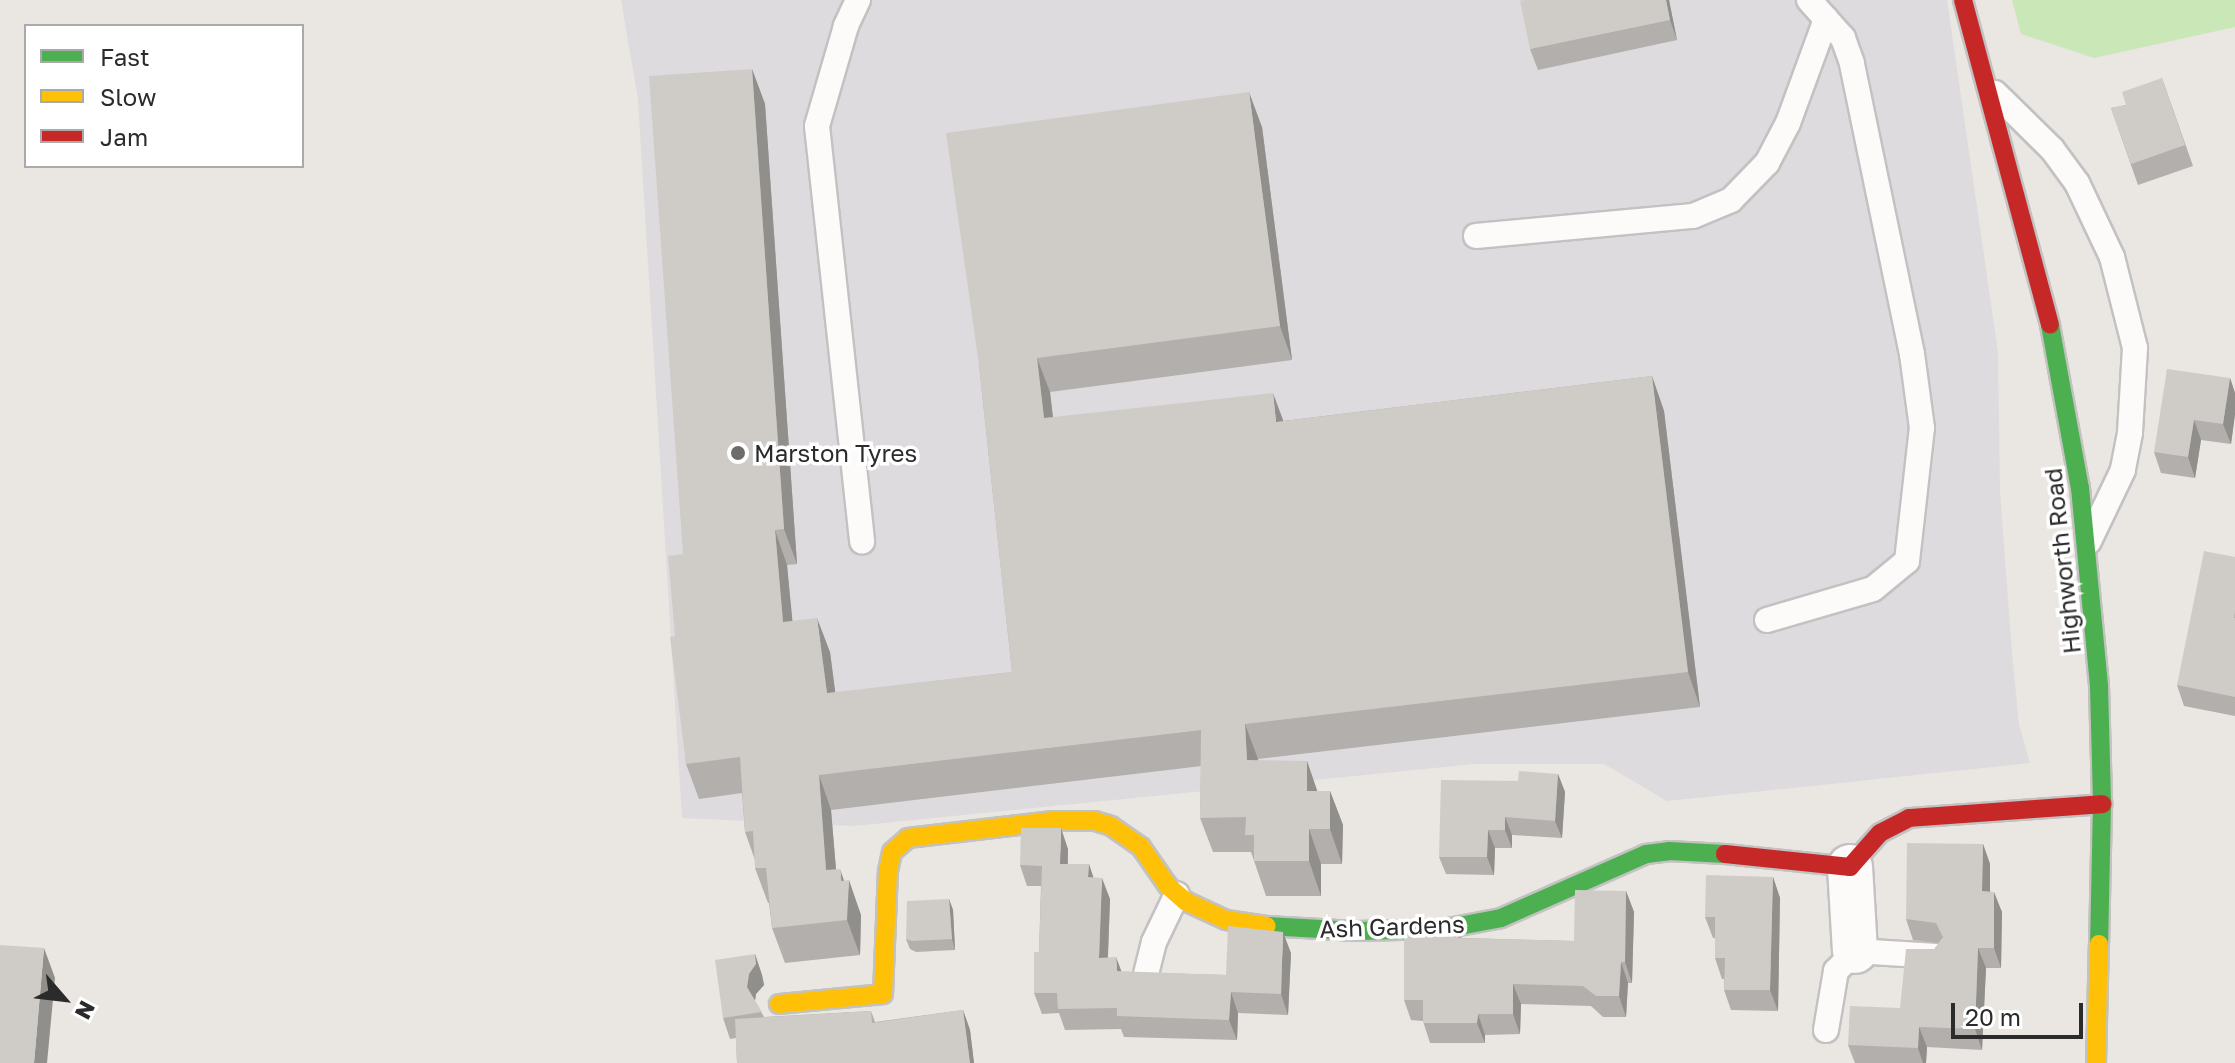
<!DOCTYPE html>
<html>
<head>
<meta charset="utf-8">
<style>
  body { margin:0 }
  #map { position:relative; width:2235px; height:1063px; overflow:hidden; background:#eae6e1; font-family:"Golos Text",sans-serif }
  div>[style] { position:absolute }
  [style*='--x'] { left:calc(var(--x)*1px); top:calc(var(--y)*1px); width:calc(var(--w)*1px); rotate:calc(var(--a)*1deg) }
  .industrial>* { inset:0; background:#dddbdd }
  .green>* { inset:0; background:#cae7b8 }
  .roads { filter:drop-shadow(2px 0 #c3c2c2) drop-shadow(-2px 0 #c3c2c2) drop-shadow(0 2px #c3c2c2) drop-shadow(0 -2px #c3c2c2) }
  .lane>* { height:24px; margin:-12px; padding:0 12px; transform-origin:12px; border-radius:12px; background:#fcfbfa }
  .street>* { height:44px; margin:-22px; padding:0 22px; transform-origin:22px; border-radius:22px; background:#fcfbfa }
  .fast>* { height:18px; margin:-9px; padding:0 9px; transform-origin:9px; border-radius:9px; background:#4caf50 }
  .slow>* { height:18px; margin:-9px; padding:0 9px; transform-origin:9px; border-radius:9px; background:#ffc107 }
  .jam>* { height:18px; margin:-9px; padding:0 9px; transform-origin:9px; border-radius:9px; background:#c62828 }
  .wall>* { inset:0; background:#b2afac }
  .shaded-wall>* { inset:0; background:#918f8c }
  .building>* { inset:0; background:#cfccc8 }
  .dots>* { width:22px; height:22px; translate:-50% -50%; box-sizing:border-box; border:4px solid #fff; border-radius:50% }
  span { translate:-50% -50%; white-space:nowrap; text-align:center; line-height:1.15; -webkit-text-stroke:7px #fff; paint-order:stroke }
  .poi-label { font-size:24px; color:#2b2b2b }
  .left { translate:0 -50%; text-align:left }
  .street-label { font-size:24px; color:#2b2b2b }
  .legend { position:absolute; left:24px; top:24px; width:280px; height:144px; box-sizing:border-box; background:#fff; border:2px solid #aaa; margin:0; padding:10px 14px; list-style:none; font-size:24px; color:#2b2b2b }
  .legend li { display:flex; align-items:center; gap:16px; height:40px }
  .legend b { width:40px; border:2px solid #aaa }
  .north { position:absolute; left:24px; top:959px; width:80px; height:80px; -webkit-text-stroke:6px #fff; paint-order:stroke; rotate:118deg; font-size:22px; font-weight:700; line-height:32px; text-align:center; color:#2b2b2b }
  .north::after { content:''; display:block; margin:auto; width:28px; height:36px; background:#2b2b2b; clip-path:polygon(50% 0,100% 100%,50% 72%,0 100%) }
  .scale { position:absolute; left:1951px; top:1003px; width:132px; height:36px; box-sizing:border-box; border:4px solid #2b2b2b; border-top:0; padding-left:10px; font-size:24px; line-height:28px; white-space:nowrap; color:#2b2b2b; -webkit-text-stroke:6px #fff; paint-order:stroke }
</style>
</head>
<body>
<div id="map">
  <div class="industrial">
    <i style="clip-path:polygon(621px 0,1947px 0,1998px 352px,2000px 492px,2012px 653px,2019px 725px,2030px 763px,1667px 801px,1604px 764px,1474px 764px,854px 826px,682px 818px,638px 99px)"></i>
  </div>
  <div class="green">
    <i style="clip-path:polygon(2012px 0,2235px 0,2235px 27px,2094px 58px,2021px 34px)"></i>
  </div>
  <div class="roads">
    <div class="lane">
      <i style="--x:858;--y:0;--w:29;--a:115"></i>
      <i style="--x:846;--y:26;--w:104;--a:106.2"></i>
      <i style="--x:817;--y:126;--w:418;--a:83.8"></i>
      <i style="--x:1995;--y:93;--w:80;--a:44.5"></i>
      <i style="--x:2052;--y:149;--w:42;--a:53.7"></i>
      <i style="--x:2077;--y:183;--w:82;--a:64.7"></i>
      <i style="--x:2112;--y:257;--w:94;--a:75.8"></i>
      <i style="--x:2135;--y:348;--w:85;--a:93.4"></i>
      <i style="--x:2130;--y:433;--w:38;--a:101"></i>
      <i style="--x:2123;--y:470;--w:79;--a:115.6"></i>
      <i style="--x:1476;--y:236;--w:218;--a:-5.3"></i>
      <i style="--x:1693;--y:216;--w:41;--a:-22.8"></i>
      <i style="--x:1731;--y:200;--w:52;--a:-45.8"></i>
      <i style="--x:1767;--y:163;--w:45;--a:-62.3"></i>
      <i style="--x:1788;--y:123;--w:111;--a:-69.9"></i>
      <i style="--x:1767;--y:620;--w:110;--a:-16.3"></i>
      <i style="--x:1873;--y:589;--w:44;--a:-39.5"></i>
      <i style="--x:1907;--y:561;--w:134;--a:-83.6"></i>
      <i style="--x:1922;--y:428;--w:75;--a:-97.7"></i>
      <i style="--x:1912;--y:354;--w:297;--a:-101.7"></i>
      <i style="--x:1852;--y:63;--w:27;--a:-110"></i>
      <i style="--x:1843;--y:38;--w:51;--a:-131.8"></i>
      <i style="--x:1146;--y:974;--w:33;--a:-76"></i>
      <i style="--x:1154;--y:942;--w:53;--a:-64.4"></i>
      <i style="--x:1826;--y:1030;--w:60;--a:-80.4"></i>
      <i style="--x:1836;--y:971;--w:28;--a:-46"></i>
      <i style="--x:1855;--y:951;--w:81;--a:3.5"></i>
    </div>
    <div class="street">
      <i style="--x:1850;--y:867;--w:84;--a:86.6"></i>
    </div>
    <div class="fast">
      <i style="--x:2050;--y:325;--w:166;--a:79.6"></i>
      <i style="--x:2080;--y:488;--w:199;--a:84.5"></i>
      <i style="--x:2099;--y:686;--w:118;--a:88.5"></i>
      <i style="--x:2102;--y:804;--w:140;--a:91.2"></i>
      <i style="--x:1267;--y:926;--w:89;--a:3.2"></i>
      <i style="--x:1356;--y:931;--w:87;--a:-1.3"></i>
      <i style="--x:1443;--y:929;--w:59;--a:-10.7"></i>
      <i style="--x:1501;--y:918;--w:158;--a:-23.8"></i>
      <i style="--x:1646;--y:854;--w:23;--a:-7"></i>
      <i style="--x:1669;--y:851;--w:56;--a:3.1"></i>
    </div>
    <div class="slow">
      <i style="--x:779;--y:1004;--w:104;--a:-5.5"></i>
      <i style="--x:883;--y:994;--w:123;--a:-87.7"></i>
      <i style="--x:888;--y:871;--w:19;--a:-78"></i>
      <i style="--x:892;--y:852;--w:21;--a:-41"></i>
      <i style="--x:908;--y:838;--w:146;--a:-6.7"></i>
      <i style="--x:1053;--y:821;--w:42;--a:0"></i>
      <i style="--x:1095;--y:821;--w:17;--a:17"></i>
      <i style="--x:1111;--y:826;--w:37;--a:35"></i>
      <i style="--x:1141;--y:847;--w:47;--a:55.3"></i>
      <i style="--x:1168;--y:886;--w:23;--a:41"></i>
      <i style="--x:1185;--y:901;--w:45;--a:24.9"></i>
      <i style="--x:1226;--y:920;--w:41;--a:8.3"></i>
      <i style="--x:2096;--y:1063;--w:119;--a:-88.6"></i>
    </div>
    <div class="jam">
      <i style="--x:1963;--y:0;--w:336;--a:75"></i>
      <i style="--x:1725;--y:854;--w:126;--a:5.9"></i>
      <i style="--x:1850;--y:867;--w:45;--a:-48.6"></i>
      <i style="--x:1880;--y:833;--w:33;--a:-27"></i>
      <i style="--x:1909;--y:818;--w:194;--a:-4.1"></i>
    </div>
  </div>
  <div class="wall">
    <i style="clip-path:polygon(1669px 0,1677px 40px,1538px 70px,1530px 49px)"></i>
    <i style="clip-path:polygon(752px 69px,765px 104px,797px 564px,787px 565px,792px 621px,830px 652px,835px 693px,1012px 672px,979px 365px,1262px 127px,1292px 360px,1050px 392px,1053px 418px,1283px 421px,1652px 376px,1664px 411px,1700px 707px,1258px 759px,1258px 761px,1307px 761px,1317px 791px,1330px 791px,1343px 825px,1342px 864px,1321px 864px,1321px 896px,1266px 896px,1251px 852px,1213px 852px,1200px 818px,1201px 766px,831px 810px,836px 869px,844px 881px,861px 915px,860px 955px,785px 963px,772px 928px,769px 903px,768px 903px,755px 868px,755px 860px,745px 832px,742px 793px,699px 799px,686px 764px,675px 636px,683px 554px)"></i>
    <i style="clip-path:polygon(2162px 78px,2193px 166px,2138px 185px,2111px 108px,2126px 105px)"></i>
    <i style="clip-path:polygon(2230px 378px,2235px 393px,2235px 414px,2231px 444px,2201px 440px,2195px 478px,2161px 473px,2154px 452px)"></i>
    <i style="clip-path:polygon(2235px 557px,2235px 716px,2184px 706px,2177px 685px)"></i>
    <i style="clip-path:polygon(1558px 774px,1565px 792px,1562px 838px,1512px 835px,1512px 848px,1495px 848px,1494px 875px,1446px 874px,1439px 857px,1518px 781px)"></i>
    <i style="clip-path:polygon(1983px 844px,1990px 864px,1990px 891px,2002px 912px,2001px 968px,1986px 968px,1982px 1050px,1927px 1047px,1926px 1063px,1855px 1063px,1848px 1045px,1900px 1008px,1939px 943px,1913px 940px,1906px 919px)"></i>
    <i style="clip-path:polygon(1068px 849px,1068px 864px,1089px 864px,1093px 878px,1110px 899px,1108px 957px,1121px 972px,1226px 975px,1291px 953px,1288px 1015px,1238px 1013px,1237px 1040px,1124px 1037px,1121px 1029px,1065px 1030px,1059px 1013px,1042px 1014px,1034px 993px,1039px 952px,1041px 886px,1027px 886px,1020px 865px)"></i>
    <i style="clip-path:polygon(1773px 877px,1780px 898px,1778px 1011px,1731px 1010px,1724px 990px,1724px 979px,1722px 979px,1715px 958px,1715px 938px,1713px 938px,1705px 917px)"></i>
    <i style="clip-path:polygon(1626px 891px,1634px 912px,1632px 983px,1628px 983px,1626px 1017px,1603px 1017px,1591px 1006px,1521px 1004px,1520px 1034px,1485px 1035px,1485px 1043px,1430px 1043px,1423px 1021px,1411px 1020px,1404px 1000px,1458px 929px,1462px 938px,1574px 941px)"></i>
    <i style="clip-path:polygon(949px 899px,953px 910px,955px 950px,916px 952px,910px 949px,906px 939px)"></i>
    <i style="clip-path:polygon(755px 954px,762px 975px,764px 985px,756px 994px,755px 1001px,764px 1017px,871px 1011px,875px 1022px,963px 1010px,970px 1030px,974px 1063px,737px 1063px,736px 1038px,730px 1039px,723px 1018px)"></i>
  </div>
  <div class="shaded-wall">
    <i style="clip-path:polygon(1666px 0,1669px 0,1677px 40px,1670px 20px)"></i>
    <i style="clip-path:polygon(752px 69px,765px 104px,797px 564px,784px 529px)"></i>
    <i style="clip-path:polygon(1249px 92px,1262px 127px,1292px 360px,1280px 326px)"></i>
    <i style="clip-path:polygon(1037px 358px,1050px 392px,1057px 453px,1044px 418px)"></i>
    <i style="clip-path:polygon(1652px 376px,1664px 411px,1700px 707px,1688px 672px)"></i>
    <i style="clip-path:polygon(2230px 378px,2235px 393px,2235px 414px,2231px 444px,2223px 424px)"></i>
    <i style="clip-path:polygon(1273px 393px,1286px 428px,1276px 422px)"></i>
    <i style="clip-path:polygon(2194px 420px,2201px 440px,2195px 478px,2188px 457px)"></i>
    <i style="clip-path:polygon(775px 530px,787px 565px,796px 657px,783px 622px)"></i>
    <i style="clip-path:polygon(817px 618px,830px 652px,840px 728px,827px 693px)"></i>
    <i style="clip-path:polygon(1245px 724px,1258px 759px,1260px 795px,1247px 760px)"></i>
    <i style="clip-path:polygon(1307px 761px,1319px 796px,1307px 791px)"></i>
    <i style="clip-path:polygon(1558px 774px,1565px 792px,1562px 838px,1555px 821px)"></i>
    <i style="clip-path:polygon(819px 775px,831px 810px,839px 905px,826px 870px)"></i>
    <i style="clip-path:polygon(1330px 791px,1343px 825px,1342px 864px,1330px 829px)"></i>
    <i style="clip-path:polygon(1505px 817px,1512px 835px,1512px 848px,1505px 830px)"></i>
    <i style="clip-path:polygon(1061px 828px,1068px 849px,1067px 884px,1060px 864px)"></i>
    <i style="clip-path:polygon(1309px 829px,1321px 864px,1321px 896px,1309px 861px)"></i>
    <i style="clip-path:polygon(1488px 830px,1495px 848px,1494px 875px,1487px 857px)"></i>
    <i style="clip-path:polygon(1983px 844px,1990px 864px,1990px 912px,1982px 891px)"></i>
    <i style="clip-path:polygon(1089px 864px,1096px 885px,1088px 877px)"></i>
    <i style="clip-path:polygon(840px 869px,848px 892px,849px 880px,861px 915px,860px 955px,847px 920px)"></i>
    <i style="clip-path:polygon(1773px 877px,1780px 898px,1778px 1011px,1770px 990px)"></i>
    <i style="clip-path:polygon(1102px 878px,1110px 899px,1107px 978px,1099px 958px)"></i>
    <i style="clip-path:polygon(1626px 891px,1634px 912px,1632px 983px,1625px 962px)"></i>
    <i style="clip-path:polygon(1994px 892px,2002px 912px,2001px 968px,1994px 948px)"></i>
    <i style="clip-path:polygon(949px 899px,953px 910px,955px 950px,952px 939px)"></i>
    <i style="clip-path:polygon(1283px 932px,1291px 953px,1288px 1015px,1281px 994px)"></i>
    <i style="clip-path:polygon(44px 948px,55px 978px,47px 1063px,34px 1063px)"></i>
    <i style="clip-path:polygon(1978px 948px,1986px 968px,1982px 1050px,1975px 1029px)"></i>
    <i style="clip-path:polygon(755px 954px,762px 975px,764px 985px,756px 994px,754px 1007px,747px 987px,749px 974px)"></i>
    <i style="clip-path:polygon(1116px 957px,1124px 978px,1117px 971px)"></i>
    <i style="clip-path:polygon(1621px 962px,1628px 983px,1626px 1017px,1619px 996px)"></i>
    <i style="clip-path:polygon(1513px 984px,1521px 1004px,1520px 1034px,1513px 1014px)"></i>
    <i style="clip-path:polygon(1231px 992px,1238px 1013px,1237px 1040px,1229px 1020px)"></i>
    <i style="clip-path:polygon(963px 1010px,970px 1030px,974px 1063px,970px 1063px)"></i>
    <i style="clip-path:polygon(1478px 1014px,1485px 1035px,1485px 1043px,1477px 1023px)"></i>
    <i style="clip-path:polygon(1919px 1027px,1927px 1047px,1926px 1063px,1923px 1063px,1918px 1048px)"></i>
  </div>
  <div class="building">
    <i style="clip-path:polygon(1523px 0,1666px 0,1670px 20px,1530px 49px,1520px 1px)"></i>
    <i style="clip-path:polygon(752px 69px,784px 529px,775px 530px,783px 622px,817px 618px,827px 693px,1012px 672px,979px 365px,946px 133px,1249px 92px,1280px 326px,1037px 358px,1044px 418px,1273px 393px,1276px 422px,1652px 376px,1688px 672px,1245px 724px,1247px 760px,1307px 761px,1307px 791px,1330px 791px,1330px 829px,1309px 829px,1309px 861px,1254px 861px,1254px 835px,1245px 835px,1246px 817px,1200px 818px,1201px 730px,819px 775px,826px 870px,840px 869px,841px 881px,849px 880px,847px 920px,772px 928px,766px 868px,755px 868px,753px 831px,745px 832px,740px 757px,686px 764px,670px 637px,675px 636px,668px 556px,683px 554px,649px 76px)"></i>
    <i style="clip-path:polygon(2162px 78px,2185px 145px,2131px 164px,2111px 108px,2126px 105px,2122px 92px)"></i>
    <i style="clip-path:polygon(2167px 369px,2230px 378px,2223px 424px,2194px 420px,2188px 457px,2154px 452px)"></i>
    <i style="clip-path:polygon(2204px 551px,2235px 557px,2235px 612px,2234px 618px,2235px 618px,2235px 697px,2177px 685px)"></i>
    <i style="clip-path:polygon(1519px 771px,1558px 774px,1555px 821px,1505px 817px,1505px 830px,1488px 830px,1487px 857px,1439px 857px,1441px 780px,1518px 781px)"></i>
    <i style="clip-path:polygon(1021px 828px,1061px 828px,1060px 864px,1089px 864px,1088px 877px,1102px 878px,1099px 958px,1116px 957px,1117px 971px,1226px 975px,1228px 926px,1283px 932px,1281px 994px,1231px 992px,1229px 1020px,1117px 1016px,1117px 1008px,1058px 1009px,1057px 993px,1034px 993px,1034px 952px,1039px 952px,1042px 866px,1020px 865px)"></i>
    <i style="clip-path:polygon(1907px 843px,1983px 844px,1982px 891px,1994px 892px,1994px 948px,1978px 948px,1975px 1029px,1919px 1027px,1918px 1048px,1848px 1045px,1850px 1006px,1900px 1008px,1906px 949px,1934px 949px,1943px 937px,1936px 923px,1906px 919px)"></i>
    <i style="clip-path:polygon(1706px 875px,1773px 877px,1770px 990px,1724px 990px,1725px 958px,1715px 958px,1715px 917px,1705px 917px)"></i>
    <i style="clip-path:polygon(1575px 890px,1626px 891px,1625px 962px,1621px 962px,1619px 996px,1596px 996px,1583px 986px,1513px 984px,1513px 1014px,1478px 1014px,1477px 1023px,1423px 1023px,1423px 1000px,1404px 1000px,1404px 934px,1458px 929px,1458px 938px,1574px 941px)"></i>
    <i style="clip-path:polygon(949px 899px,952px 939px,912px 941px,906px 939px,907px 901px)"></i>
    <i style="clip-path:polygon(0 945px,44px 948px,34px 1063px,0 1063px)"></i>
    <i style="clip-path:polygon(755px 954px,756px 964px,749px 974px,747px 987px,762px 1012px,723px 1018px,715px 960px)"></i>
    <i style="clip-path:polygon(963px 1010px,970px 1063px,737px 1063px,735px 1019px,871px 1011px,872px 1023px)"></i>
  </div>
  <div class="dots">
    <i style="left:738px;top:453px;background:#6e6c6b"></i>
  </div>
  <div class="poi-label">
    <span class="left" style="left:754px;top:453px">Marston Tyres</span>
  </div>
  <div class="street-label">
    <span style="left:2062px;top:561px;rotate:-96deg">Highworth Road</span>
    <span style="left:1392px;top:926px;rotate:-2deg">Ash Gardens</span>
  </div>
  <ul class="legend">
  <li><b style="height:10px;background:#4caf50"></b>Fast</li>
  <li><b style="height:10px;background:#ffc107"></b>Slow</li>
  <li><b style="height:10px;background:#c62828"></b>Jam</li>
  </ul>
  <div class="north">N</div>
  <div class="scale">20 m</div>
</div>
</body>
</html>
